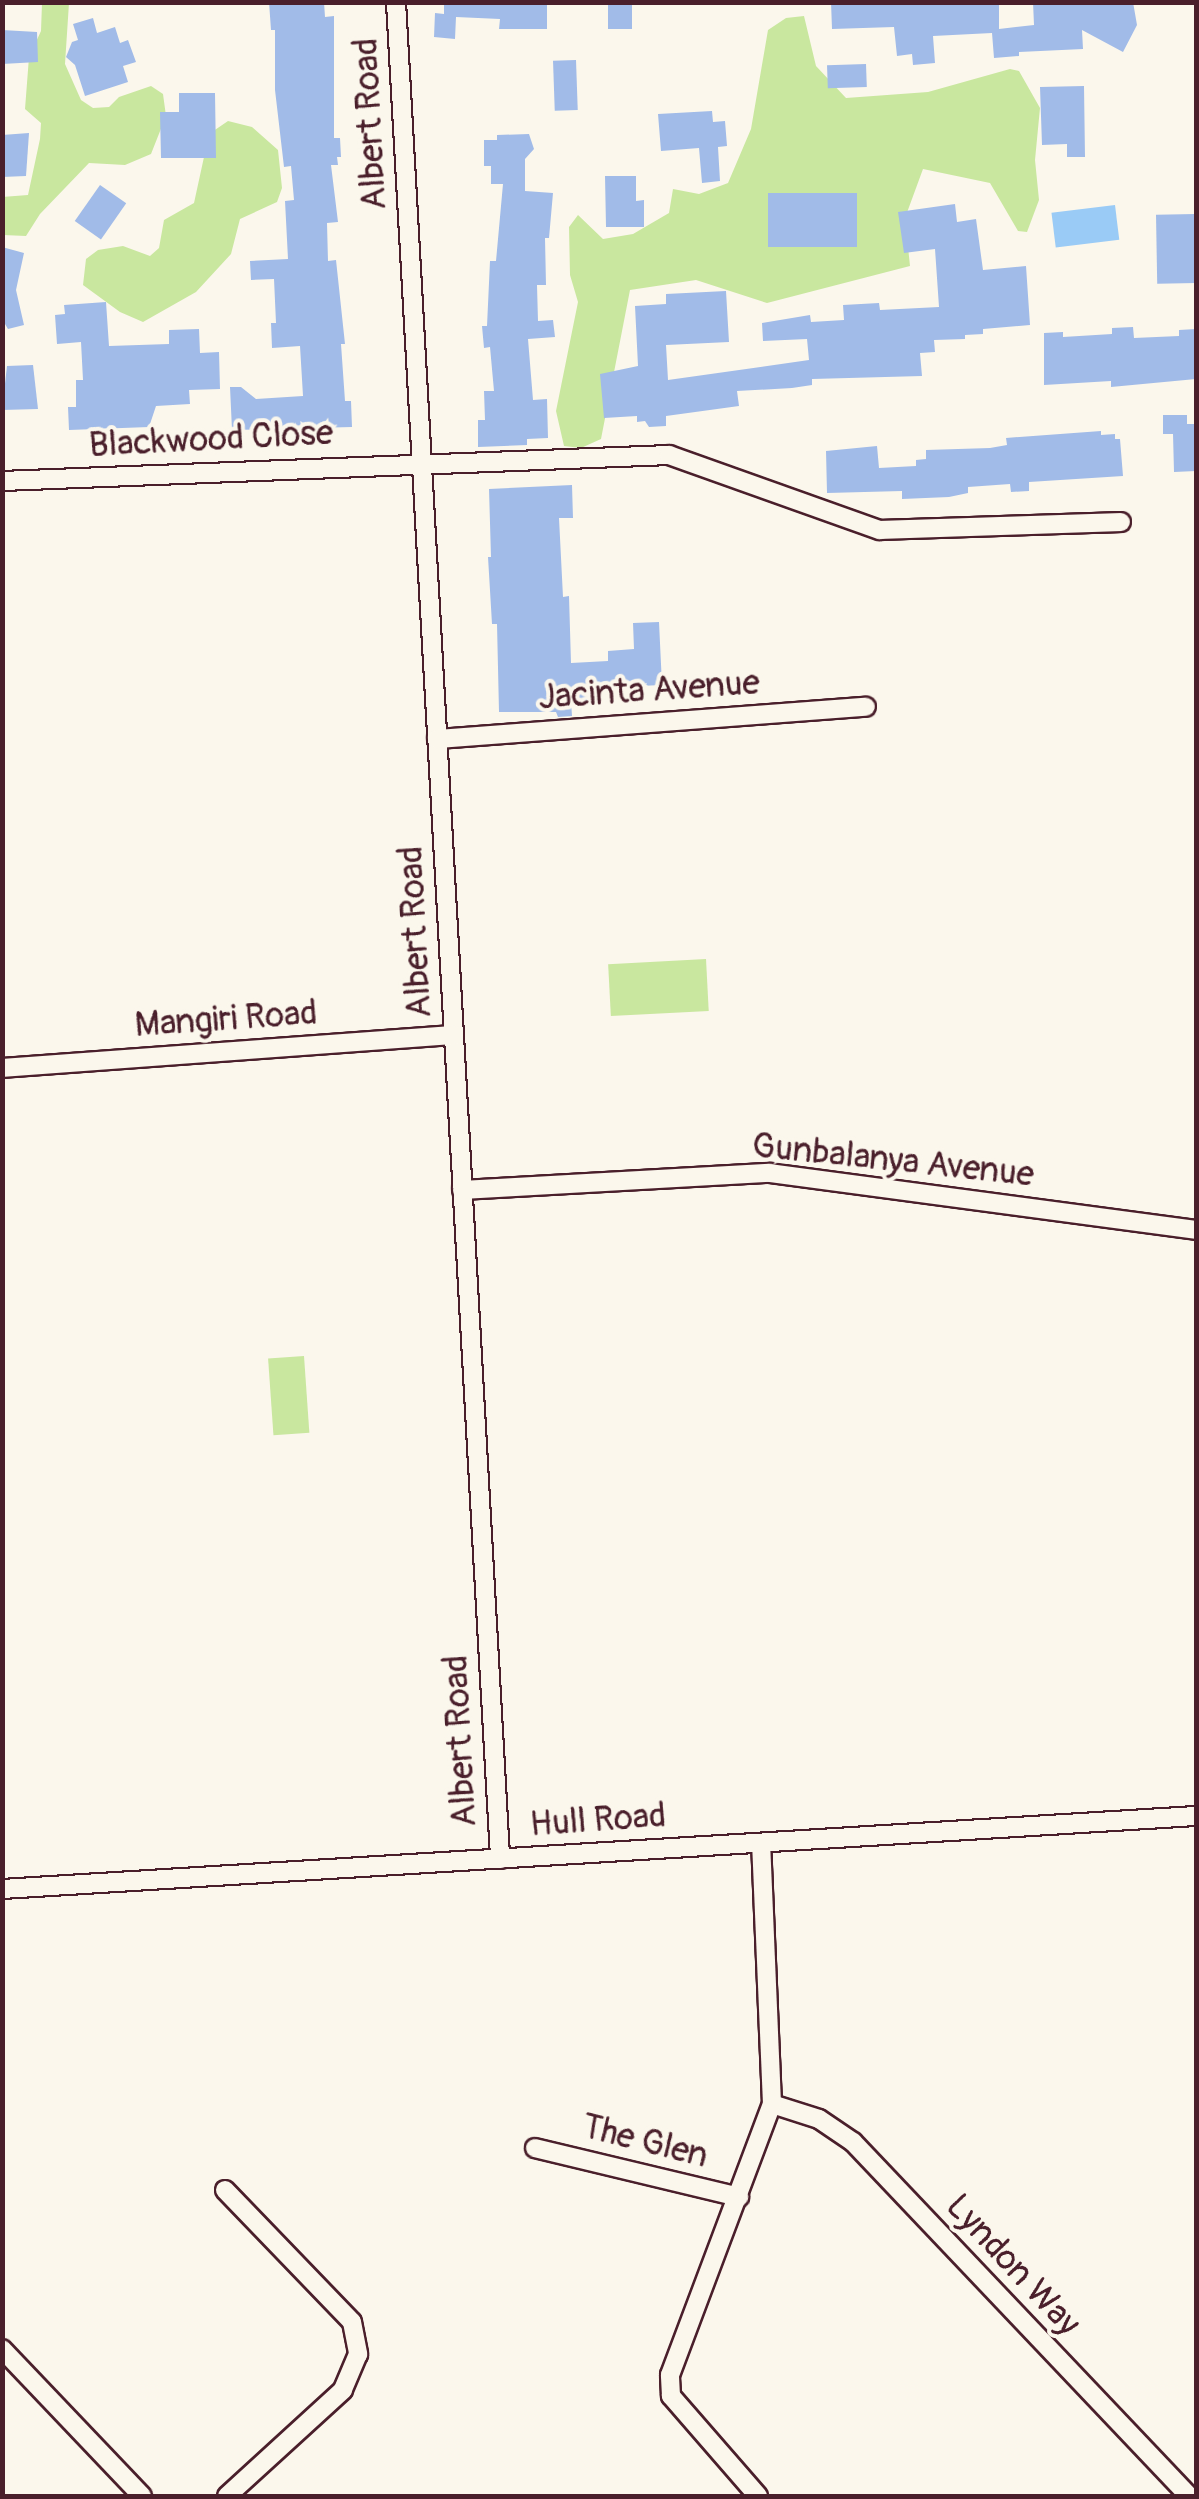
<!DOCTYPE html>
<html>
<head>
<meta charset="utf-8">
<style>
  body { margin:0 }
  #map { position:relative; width:1199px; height:2499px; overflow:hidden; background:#fbf7ec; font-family:Pangolin,sans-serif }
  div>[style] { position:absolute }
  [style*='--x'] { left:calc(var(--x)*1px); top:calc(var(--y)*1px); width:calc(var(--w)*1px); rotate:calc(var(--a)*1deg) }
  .green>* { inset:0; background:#c9e79f; transform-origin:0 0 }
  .water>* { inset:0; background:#9acbf6; transform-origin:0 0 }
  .building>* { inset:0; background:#a1bbe8; transform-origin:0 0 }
  .roads { filter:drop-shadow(2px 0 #4a1f2b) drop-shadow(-2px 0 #4a1f2b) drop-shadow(0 2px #4a1f2b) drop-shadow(0 -2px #4a1f2b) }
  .minor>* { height:18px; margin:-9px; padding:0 9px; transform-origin:9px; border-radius:9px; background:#fbf7ec }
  span { translate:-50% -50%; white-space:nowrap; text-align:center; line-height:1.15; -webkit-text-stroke:8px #fbf7ec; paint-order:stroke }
  .street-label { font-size:35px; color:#4a1f2b }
  .frame { position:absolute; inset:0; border:5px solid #4a1f2b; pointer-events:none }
</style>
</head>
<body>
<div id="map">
  <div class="green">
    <i style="clip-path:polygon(42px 3px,69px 3px,65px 64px,81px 100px,93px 108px,109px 107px,119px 97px,151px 86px,163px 94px,166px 116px,151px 154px,125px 165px,89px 163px,40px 214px,26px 236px,3px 235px,2px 197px,28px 195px,40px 139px,41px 123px,25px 109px,29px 57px,41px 31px)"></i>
    <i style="clip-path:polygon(804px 16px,816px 66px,846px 98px,928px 92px,1010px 69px,1019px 71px,1040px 108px,1035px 160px,1039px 200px,1027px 232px,1018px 231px,990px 183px,923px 169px,905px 218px,910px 266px,767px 303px,696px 280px,630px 290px,601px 439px,581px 448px,564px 446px,556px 411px,578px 302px,570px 275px,569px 227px,578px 215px,603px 239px,633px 234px,669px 213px,673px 189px,699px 194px,728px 183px,751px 129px,768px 30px,786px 18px)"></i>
    <i style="clip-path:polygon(228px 121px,252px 127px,278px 150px,282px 188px,277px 202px,240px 219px,231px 254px,196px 292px,143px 322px,120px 312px,83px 285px,86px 259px,98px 250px,123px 246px,150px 256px,159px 248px,164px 220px,194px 203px,209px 134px)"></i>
    <i style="left:706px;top:959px;width:52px;height:98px;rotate:87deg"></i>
    <i style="left:304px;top:1356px;width:77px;height:36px;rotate:86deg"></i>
  </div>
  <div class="water">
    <i style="left:1115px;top:205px;width:35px;height:64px;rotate:83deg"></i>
  </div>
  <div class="building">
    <i style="clip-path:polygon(269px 2px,324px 2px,325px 17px,334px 16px,334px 138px,340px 138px,341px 157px,337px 157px,338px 165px,331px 165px,338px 222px,327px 223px,328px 261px,336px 260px,345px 344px,341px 344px,345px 401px,351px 401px,352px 427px,232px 430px,230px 387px,241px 387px,256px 399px,303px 396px,300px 346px,272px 348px,271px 323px,276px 323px,274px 279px,251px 280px,250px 261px,288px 259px,285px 201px,294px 200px,291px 166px,284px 167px,275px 90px,275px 30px,271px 30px)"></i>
    <i style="clip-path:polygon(444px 2px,547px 2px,547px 29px,499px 29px,500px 19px,456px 17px,455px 39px,434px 37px,435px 13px,444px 14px)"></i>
    <i style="left:608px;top:2px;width:24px;height:27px"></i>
    <i style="clip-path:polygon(831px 2px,999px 2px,999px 29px,1034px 25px,1033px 2px,1133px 2px,1137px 25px,1123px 52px,1082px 30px,1083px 49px,1019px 52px,1019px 56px,994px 58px,992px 33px,933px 36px,935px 63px,913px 65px,912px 54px,897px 56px,894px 27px,832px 29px)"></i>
    <i style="clip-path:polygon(93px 18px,97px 33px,115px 27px,120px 43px,128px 40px,136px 62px,123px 66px,128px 82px,85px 96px,75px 65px,66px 57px,72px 42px,78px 40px,73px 24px)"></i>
    <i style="clip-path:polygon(2px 30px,37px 32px,38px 62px,2px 64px)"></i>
    <i style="left:576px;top:60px;width:50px;height:23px;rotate:88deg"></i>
    <i style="left:866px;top:64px;width:23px;height:39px;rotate:88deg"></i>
    <i style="clip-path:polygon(1084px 86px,1085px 157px,1067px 157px,1067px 144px,1042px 145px,1040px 87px)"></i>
    <i style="clip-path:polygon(179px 93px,215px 93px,216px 158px,161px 158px,160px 112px,179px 112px)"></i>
    <i style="clip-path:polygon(712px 111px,713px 122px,725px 121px,727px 146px,718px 147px,720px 181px,702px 183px,699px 148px,661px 151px,658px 114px)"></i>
    <i style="clip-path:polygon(29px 133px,26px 176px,2px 177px,2px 135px)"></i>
    <i style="clip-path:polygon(529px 134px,534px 149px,525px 159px,525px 191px,553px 193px,549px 238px,545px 238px,546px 285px,537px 285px,538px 321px,553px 320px,555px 337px,528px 339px,533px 400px,547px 399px,548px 438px,527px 439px,527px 445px,478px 447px,478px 420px,485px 420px,484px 391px,494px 391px,490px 347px,484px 348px,482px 326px,487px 326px,490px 261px,496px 261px,503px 184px,491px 184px,491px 166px,484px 166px,484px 140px,497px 140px,497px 135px)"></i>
    <i style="clip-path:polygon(605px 176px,636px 176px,636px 201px,644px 200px,644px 227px,606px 227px)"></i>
    <i style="left:100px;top:185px;width:32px;height:44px;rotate:35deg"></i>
    <i style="left:857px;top:193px;width:54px;height:89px;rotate:90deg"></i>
    <i style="clip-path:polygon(955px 204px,957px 222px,976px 219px,983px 270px,1026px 266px,1030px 325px,983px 329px,983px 334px,965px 335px,965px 339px,934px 340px,935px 352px,920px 353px,922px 376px,812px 379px,812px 385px,792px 388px,737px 391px,739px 406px,666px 416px,666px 426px,649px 427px,645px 421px,637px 422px,637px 416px,604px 418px,600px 374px,638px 366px,635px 306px,666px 304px,666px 294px,726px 291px,729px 342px,666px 345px,668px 380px,809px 360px,807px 339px,763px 341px,762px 323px,810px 315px,811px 322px,844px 320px,843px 305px,879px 303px,880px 310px,939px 307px,935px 249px,904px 253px,898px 212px)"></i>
    <i style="left:1195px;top:214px;width:69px;height:39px;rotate:89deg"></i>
    <i style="clip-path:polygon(2px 247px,24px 253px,16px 290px,24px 325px,8px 329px,2px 319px)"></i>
    <i style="clip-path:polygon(106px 302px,109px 346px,169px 344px,169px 330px,199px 329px,200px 353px,219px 352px,220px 389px,189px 390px,190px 404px,156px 406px,149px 427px,69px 430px,68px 407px,76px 407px,76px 380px,83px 380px,81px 342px,57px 344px,55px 315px,65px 314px,64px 305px)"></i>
    <i style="clip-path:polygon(1133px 327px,1134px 338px,1179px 336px,1179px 330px,1196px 329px,1196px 379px,1111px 387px,1111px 381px,1044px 385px,1044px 333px,1063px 332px,1063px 337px,1112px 334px,1112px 328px)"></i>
    <i style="clip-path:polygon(33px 365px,38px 409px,2px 410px,7px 366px)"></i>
    <i style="clip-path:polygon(1163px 415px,1187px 415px,1187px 424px,1196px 424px,1196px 471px,1174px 472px,1173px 434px,1163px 434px)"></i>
    <i style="clip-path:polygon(1101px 431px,1101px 435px,1115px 434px,1115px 439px,1120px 439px,1123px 476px,1029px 482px,1029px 491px,1011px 492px,1010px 484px,968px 487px,968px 493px,949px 497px,902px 499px,902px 491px,827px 493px,826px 451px,877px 446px,879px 468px,916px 466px,916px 460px,926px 459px,926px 450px,990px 448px,1007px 445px,1006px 438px)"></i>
    <i style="clip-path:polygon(572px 485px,573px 518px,559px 518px,563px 597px,569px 596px,571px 663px,608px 661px,608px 651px,634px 649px,633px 623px,659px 622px,662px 685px,593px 688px,594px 700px,571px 701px,572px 716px,558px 717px,556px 712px,499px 712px,497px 624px,492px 624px,488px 557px,491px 557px,489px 489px)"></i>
  </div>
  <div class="roads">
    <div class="minor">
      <i style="--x:396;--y:2;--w:1860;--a:86.79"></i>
      <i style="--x:2;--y:481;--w:668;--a:-2.23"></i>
      <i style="--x:669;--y:455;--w:224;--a:19.6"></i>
      <i style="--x:880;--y:530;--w:241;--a:-1.9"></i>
      <i style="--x:437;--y:739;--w:430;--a:-4.3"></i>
      <i style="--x:2;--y:1068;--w:453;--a:-4.2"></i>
      <i style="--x:462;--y:1190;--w:308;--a:-3.2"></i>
      <i style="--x:770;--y:1173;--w:430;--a:7.6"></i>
      <i style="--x:2;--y:1889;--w:1196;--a:-3.5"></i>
      <i style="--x:772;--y:2104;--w:49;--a:17.7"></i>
      <i style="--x:819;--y:2119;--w:41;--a:34.1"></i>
      <i style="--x:853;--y:2142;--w:488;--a:46.5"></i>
      <i style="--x:535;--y:2148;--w:210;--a:13.5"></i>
      <i style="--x:225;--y:2190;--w:183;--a:46.1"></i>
      <i style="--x:352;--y:2322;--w:33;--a:79"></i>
      <i style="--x:358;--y:2354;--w:39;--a:113"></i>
      <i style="--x:343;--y:2390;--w:157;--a:137.6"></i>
      <i style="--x:2;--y:2349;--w:203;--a:46.4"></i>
      <i style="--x:758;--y:2496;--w:133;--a:-131"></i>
      <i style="--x:671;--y:2396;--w:21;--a:-93"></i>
      <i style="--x:670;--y:2375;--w:290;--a:-69.4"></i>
      <i style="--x:772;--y:2104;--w:261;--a:-92.4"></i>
    </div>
  </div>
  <div class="street-label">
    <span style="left:370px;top:124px;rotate:-93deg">Albert Road</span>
    <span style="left:211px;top:439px;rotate:-3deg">Blackwood Close</span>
    <span style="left:649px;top:690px;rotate:-4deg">Jacinta Avenue</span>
    <span style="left:415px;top:932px;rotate:-93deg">Albert Road</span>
    <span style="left:226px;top:1019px;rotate:-4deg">Mangiri Road</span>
    <span style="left:893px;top:1160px;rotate:6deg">Gunbalanya Avenue</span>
    <span style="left:460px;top:1741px;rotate:-93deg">Albert Road</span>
    <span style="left:598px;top:1820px;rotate:-4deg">Hull Road</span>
    <span style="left:645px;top:2141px;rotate:14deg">The Glen</span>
    <span style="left:1013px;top:2265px;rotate:47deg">Lyndon Way</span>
  </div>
  <div class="frame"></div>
</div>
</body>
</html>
